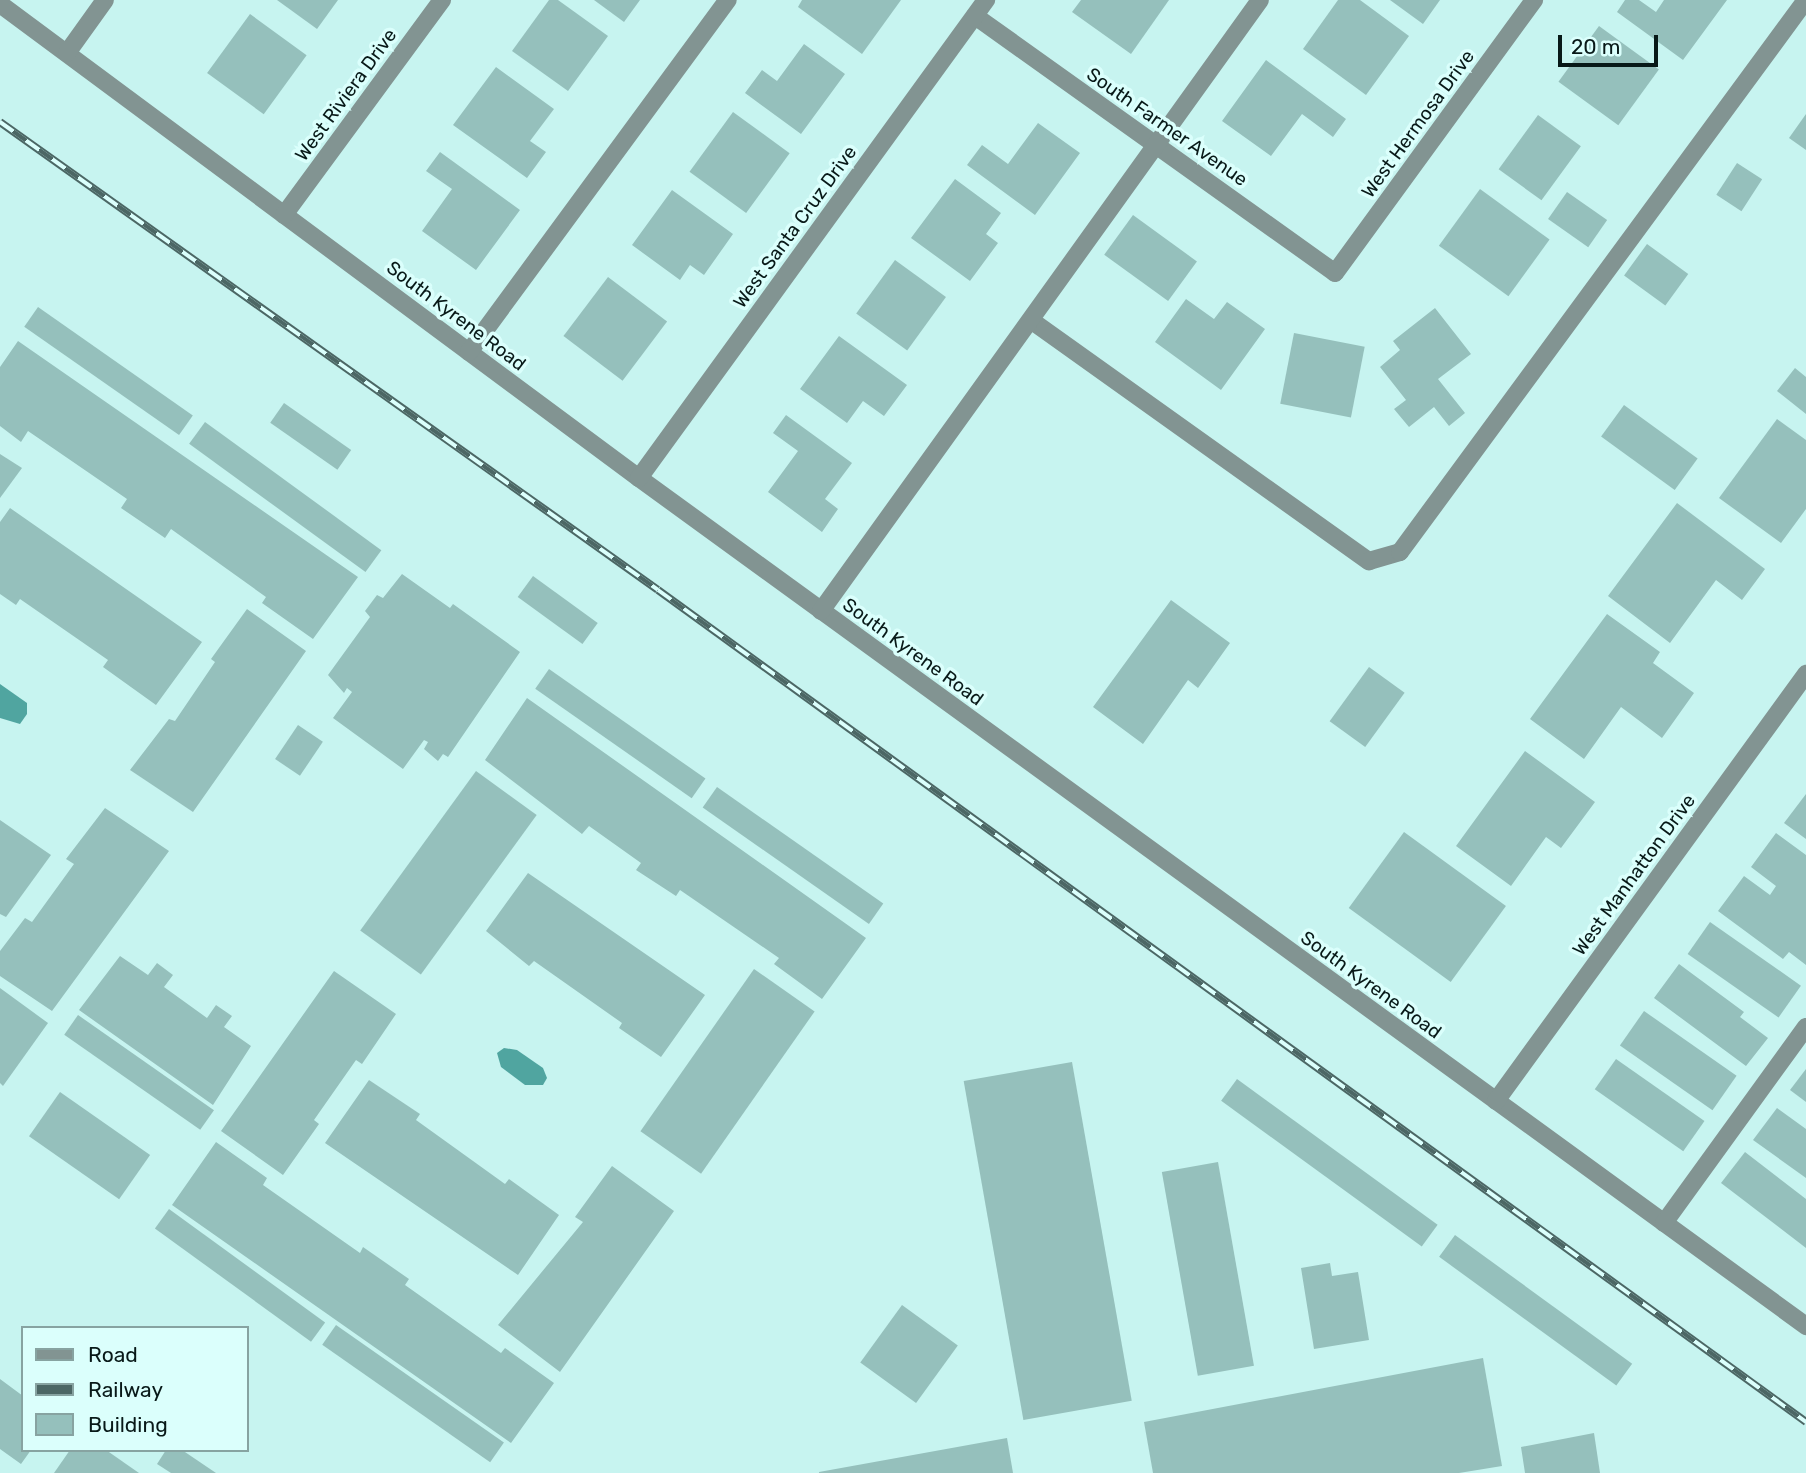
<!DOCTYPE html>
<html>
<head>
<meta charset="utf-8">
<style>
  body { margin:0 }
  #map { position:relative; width:1806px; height:1473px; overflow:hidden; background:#c7f4f0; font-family:Rubik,sans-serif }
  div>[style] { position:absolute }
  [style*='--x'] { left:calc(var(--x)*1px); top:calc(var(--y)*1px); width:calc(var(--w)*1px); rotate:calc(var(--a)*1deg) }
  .water>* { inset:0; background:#50a5a0 }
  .building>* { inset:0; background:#95c0bc; transform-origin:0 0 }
  .minor>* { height:18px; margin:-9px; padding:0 9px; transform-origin:9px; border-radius:9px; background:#829492 }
  .rail>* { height:8px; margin-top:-4px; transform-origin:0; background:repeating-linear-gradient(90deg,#dbfffc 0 16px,#4c6765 0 32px); box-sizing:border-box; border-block:2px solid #4c6765 }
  span { translate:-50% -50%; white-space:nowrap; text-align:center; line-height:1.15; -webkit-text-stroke:7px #dbfffc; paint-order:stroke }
  .street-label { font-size:19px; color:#081918 }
  .legend { position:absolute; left:21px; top:1326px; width:228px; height:126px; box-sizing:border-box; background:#dbfffc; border:2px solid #87a3a1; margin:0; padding:9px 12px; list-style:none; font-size:21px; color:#081918 }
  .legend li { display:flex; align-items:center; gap:14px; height:35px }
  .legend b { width:35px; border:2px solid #87a3a1 }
  .scale { position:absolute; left:1558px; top:35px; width:100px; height:32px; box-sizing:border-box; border:4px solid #081918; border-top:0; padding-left:9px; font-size:21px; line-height:24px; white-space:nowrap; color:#081918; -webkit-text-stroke:5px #dbfffc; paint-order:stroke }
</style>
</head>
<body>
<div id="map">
  <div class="water">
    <i style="clip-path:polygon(0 684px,27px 703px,27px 714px,20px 724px,0 718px)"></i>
    <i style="clip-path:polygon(504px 1048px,517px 1050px,543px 1068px,547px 1078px,543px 1085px,525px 1085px,501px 1067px,497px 1053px)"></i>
  </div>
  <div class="building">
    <i style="clip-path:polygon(277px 0,338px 0,317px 29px)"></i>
    <i style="clip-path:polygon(549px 0,558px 0,608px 36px,568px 91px,512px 51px)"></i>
    <i style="clip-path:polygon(594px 0,640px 0,624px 22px)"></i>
    <i style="clip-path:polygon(802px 0,901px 0,862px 54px,798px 7px)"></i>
    <i style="clip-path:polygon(1081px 0,1169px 0,1131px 54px,1072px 12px)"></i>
    <i style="clip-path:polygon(1338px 0,1360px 0,1409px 36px,1366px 95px,1303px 49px)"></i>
    <i style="clip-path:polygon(1390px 0,1440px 0,1423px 24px)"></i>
    <i style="clip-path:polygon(1625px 0,1639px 0,1656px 12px,1664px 0,1727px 0,1683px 60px,1617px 12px)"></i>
    <i style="left:250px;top:14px;width:70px;height:73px;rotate:36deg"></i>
    <i style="left:1599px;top:26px;width:74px;height:69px;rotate:36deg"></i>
    <i style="clip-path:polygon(804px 44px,845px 74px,801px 134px,745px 93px,762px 70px,777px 81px)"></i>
    <i style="clip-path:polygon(1266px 60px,1346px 119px,1333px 137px,1302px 114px,1271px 156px,1222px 121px)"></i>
    <i style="clip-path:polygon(496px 67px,554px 109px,530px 141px,546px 152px,527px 178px,453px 125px)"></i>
    <i style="left:733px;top:112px;width:70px;height:74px;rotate:36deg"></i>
    <i style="clip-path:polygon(1806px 114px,1806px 150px,1789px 138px)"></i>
    <i style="left:1538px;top:115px;width:53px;height:67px;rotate:36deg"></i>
    <i style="clip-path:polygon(1038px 123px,1080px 153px,1035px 215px,967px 165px,982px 145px,1008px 164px)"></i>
    <i style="clip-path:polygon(440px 152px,520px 210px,476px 270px,422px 231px,452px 189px,426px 171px)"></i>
    <i style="left:1737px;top:163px;width:30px;height:38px;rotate:33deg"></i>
    <i style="clip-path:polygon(955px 179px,1001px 213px,986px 234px,998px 243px,970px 281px,911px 238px)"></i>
    <i style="left:1480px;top:189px;width:86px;height:70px;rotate:36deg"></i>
    <i style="clip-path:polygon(672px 190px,733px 234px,704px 275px,690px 265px,680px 280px,632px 245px)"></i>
    <i style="left:1567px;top:192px;width:49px;height:33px;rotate:35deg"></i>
    <i style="left:1133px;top:215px;width:79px;height:49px;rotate:36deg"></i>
    <i style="left:1647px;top:244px;width:51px;height:39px;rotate:36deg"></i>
    <i style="left:895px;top:260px;width:63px;height:66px;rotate:36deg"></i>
    <i style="left:608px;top:277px;width:74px;height:74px;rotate:37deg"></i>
    <i style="clip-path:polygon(1186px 299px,1214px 319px,1227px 302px,1265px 329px,1221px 390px,1155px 342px)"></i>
    <i style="left:38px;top:307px;width:189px;height:24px;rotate:35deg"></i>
    <i style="clip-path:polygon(1435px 308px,1471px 354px,1438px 379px,1465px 413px,1449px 426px,1434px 407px,1409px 427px,1394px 409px,1406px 400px,1380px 367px,1400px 350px,1393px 341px)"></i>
    <i style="left:1294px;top:333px;width:72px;height:72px;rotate:11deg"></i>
    <i style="clip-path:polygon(839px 336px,907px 385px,884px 416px,863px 401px,847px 423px,800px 389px)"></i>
    <i style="clip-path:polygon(18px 341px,358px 577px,313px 639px,262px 603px,266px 597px,171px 529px,165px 538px,121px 508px,127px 499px,28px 431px,21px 442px,0 426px,0 367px)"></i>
    <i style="clip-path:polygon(1795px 368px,1806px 377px,1806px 414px,1777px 391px)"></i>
    <i style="left:284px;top:403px;width:82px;height:24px;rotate:35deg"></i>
    <i style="left:1624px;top:405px;width:91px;height:39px;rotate:36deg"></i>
    <i style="clip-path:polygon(786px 415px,852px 463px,825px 499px,838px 509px,822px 532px,768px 492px,798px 451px,773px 433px)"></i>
    <i style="clip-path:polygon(1777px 419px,1806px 440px,1806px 509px,1781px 543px,1719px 498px)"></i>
    <i style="left:205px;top:422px;width:218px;height:27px;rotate:36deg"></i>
    <i style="clip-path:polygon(0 454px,22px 468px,0 498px)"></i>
    <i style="clip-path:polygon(1677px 503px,1765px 569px,1742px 600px,1716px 580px,1670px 643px,1608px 596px)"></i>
    <i style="clip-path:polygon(10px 508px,202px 642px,156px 705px,103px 667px,108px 660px,20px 599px,16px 605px,0 594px,0 522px)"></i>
    <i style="clip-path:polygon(402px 574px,450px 608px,453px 604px,520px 652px,448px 757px,443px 754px,438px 761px,424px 749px,428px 742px,424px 740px,403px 769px,333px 718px,352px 692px,347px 688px,344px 693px,328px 675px,370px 617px,365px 611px,377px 595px,383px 598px)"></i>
    <i style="left:533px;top:576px;width:80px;height:26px;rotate:36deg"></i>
    <i style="clip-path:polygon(1171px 600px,1230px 643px,1198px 688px,1188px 680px,1143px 744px,1093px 707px)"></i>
    <i style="clip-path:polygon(247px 609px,306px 651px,193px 812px,130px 770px,169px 719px,175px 721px,215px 662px,211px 659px)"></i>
    <i style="clip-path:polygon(1607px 614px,1660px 652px,1653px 663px,1694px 693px,1662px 738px,1621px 707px,1584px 759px,1530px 719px)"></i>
    <i style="left:1369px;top:667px;width:44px;height:67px;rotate:36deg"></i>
    <i style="left:549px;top:669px;width:191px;height:24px;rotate:35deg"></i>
    <i style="clip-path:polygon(527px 698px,866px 938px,822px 999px,774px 964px,779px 958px,680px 890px,676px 896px,636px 870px,641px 863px,589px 826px,582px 834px,485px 760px)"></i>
    <i style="left:298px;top:725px;width:30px;height:41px;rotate:34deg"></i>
    <i style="clip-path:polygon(1525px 751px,1595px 802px,1561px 848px,1546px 837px,1511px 886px,1456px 846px)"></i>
    <i style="left:476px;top:771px;width:75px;height:197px;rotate:36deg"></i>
    <i style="left:717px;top:787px;width:203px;height:25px;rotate:35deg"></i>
    <i style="clip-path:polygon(1806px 794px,1806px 839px,1784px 823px)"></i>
    <i style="clip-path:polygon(105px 808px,169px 851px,52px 1011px,0 976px,0 951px,25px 918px,32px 922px,74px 864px,66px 859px)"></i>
    <i style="clip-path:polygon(0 820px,51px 855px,6px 917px,0 914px)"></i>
    <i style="left:1404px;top:832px;width:126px;height:94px;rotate:36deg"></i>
    <i style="clip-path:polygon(1776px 833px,1806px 855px,1806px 965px,1789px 952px,1783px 959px,1718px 911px,1744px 876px,1770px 895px,1776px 886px,1751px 867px)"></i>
    <i style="clip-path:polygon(528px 873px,705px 995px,661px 1057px,619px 1028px,622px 1023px,534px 961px,529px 966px,486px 931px)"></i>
    <i style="left:1710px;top:922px;width:111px;height:39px;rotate:35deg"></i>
    <i style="clip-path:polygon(120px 956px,148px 975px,157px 963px,173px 975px,164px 987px,207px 1018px,216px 1005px,232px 1016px,224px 1027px,251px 1046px,213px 1105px,79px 1010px)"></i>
    <i style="clip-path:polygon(1679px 964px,1744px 1012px,1740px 1017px,1768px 1038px,1746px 1066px,1654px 998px)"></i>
    <i style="left:754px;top:969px;width:74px;height:198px;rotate:35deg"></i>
    <i style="clip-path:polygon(334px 971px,396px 1014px,362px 1064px,356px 1060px,314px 1120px,319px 1124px,283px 1175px,221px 1131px)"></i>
    <i style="clip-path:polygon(0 988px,48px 1023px,3px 1086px,0 1083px)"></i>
    <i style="left:1644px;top:1011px;width:113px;height:42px;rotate:35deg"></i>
    <i style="left:78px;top:1015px;width:166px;height:24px;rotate:35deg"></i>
    <i style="left:1616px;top:1059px;width:108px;height:37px;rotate:35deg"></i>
    <i style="left:1072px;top:1062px;width:344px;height:110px;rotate:80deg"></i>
    <i style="clip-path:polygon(1806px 1069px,1806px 1102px,1790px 1090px)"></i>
    <i style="left:1237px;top:1079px;width:248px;height:27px;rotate:36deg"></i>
    <i style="clip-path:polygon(369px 1080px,420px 1114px,416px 1120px,505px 1184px,509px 1179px,559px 1215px,518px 1275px,325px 1143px)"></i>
    <i style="left:60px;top:1092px;width:110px;height:54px;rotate:35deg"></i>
    <i style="clip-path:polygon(1777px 1108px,1806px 1129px,1806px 1178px,1753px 1140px)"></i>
    <i style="clip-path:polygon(216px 1142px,267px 1178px,263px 1185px,360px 1253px,363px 1247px,409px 1279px,405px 1285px,501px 1353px,505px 1348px,554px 1383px,511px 1443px,172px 1205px)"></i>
    <i style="clip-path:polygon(1745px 1152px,1806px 1199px,1806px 1248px,1721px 1183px)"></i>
    <i style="left:1218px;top:1162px;width:207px;height:57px;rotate:80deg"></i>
    <i style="clip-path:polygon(612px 1166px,674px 1211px,560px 1372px,498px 1325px,583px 1222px,575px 1217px)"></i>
    <i style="left:169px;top:1209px;width:193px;height:24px;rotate:36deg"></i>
    <i style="left:1455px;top:1235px;width:219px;height:27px;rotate:36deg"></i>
    <i style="clip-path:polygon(1330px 1263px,1332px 1276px,1358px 1272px,1369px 1340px,1314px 1349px,1301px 1268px)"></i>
    <i style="left:902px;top:1305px;width:69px;height:71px;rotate:36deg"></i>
    <i style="left:336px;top:1325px;width:205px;height:24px;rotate:35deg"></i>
    <i style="clip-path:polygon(1483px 1358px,1502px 1466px,1459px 1473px,1153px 1473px,1144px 1422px)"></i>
    <i style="clip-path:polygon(0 1379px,23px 1396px,23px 1450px,31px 1450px,21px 1464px,0 1449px)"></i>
    <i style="clip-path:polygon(1594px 1433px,1600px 1473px,1525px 1473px,1521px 1447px)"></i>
    <i style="clip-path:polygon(1007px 1438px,1013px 1473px,819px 1473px,819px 1472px)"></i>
    <i style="clip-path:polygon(70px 1450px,106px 1450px,139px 1473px,54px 1473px)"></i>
    <i style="clip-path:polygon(166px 1450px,182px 1450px,216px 1473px,171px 1473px,157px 1464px)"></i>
  </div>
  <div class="minor">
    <i style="--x:0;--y:4;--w:796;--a:36.57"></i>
    <i style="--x:639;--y:478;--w:1443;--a:36"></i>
    <i style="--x:975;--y:16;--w:442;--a:35.5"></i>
    <i style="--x:1335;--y:273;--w:338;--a:-53.9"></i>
    <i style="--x:67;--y:53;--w:65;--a:-54.4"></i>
    <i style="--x:284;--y:215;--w:267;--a:-53.7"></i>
    <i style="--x:1032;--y:321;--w:414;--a:35.5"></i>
    <i style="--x:1369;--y:561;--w:32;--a:-16"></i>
    <i style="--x:1400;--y:552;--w:685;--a:-53.67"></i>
    <i style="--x:469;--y:352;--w:437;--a:-53.7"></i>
    <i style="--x:639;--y:478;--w:591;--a:-54.02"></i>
    <i style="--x:821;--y:611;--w:752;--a:-54.3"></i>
    <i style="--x:1496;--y:1101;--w:528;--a:-54.02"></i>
    <i style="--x:1664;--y:1223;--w:242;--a:-54.1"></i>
  </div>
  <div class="rail">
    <i style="--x:0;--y:122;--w:807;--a:35.42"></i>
    <i style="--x:658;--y:590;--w:1418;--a:35.93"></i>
  </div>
  <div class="street-label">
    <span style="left:346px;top:95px;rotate:-54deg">West Riviera Drive</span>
    <span style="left:1418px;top:124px;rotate:-54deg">West Hermosa Drive</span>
    <span style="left:1167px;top:127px;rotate:35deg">South Farmer Avenue</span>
    <span style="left:795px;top:227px;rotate:-54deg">West Santa Cruz Drive</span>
    <span style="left:456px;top:316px;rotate:37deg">South Kyrene Road</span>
    <span style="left:913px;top:652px;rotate:36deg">South Kyrene Road</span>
    <span style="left:1634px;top:875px;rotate:-54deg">West Manhatton Drive</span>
    <span style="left:1371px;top:985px;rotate:36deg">South Kyrene Road</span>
  </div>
  <ul class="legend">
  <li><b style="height:9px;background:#829492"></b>Road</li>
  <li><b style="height:9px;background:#4c6765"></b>Railway</li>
  <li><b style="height:19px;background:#95c0bc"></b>Building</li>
  </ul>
  <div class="scale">20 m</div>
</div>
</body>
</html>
